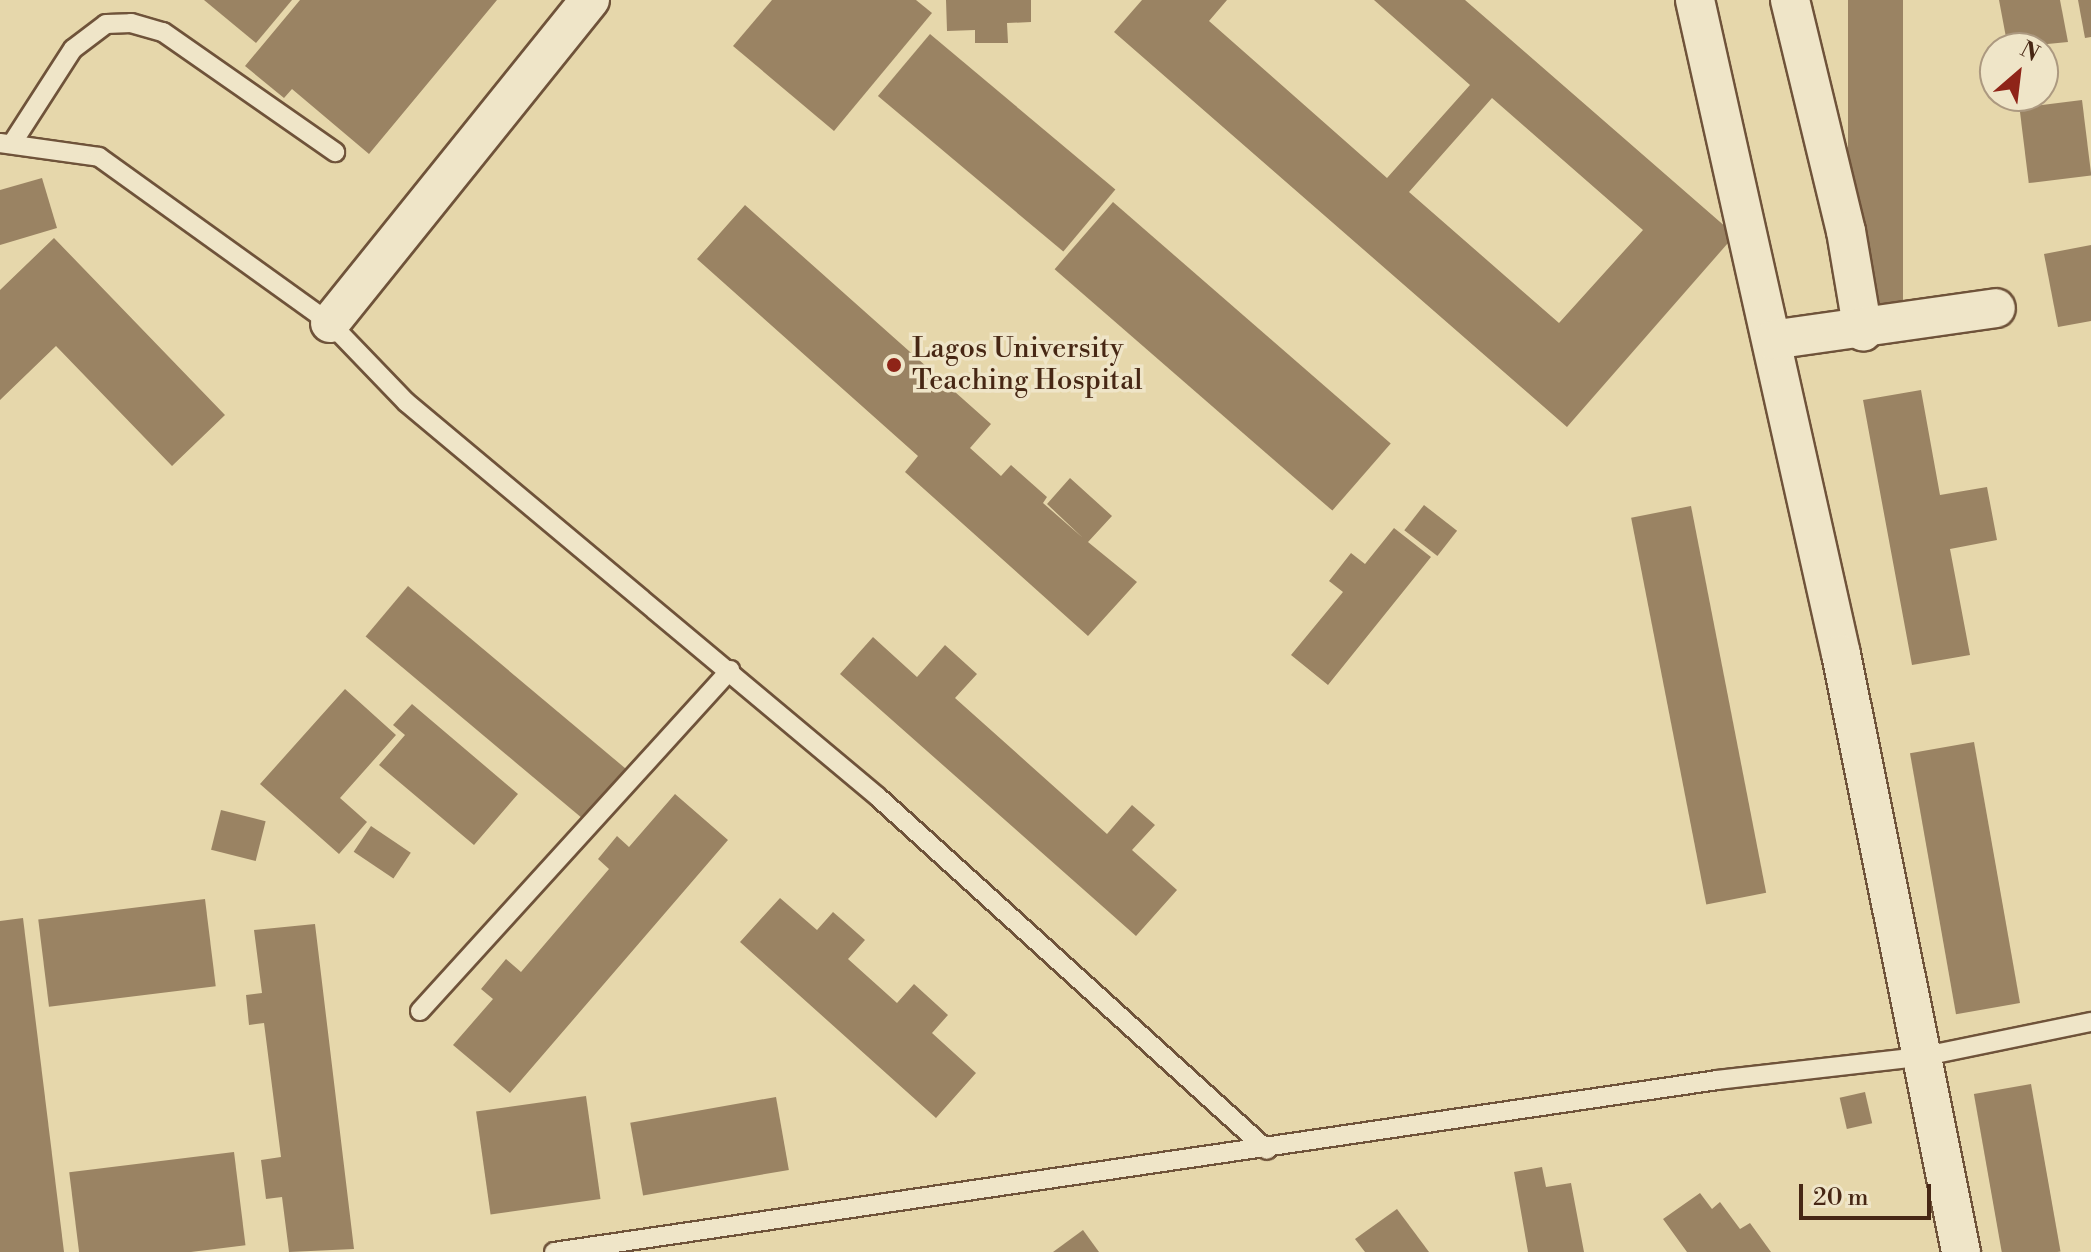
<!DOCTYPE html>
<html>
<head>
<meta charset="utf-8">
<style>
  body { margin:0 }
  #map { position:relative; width:2091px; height:1252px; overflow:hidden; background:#e6d7ab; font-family:"Libre Bodoni",serif }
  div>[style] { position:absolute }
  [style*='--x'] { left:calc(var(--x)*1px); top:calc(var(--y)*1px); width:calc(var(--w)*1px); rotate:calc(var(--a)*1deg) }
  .building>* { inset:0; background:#9a8363; transform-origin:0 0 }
  .roads { filter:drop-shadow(2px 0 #6f533a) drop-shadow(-2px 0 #6f533a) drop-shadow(0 2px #6f533a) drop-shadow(0 -2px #6f533a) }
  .lane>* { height:18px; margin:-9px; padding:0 9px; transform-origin:9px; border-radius:9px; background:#efe5c8 }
  .street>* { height:38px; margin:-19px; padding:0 19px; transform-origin:19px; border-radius:19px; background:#efe5c8 }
  .dots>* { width:22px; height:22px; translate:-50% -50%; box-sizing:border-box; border:4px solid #efe5c8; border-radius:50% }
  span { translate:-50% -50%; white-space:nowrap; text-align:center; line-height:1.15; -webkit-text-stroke:7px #efe5c8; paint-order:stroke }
  .poi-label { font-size:28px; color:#472714 }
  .left { translate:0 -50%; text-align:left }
  .north { position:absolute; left:1979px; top:32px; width:80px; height:80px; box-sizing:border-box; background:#efe5c8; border:2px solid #ac9980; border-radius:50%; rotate:28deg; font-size:22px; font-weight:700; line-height:32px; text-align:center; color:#472714 }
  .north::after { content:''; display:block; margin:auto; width:28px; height:36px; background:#8f2418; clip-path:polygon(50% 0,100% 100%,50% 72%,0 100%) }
  .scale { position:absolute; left:1799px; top:1184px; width:132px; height:36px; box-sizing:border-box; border:4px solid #472714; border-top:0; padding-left:10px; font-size:24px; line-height:28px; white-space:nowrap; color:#472714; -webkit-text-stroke:6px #efe5c8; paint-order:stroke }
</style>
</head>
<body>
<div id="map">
  <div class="building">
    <i style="clip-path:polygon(204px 0,292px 0,256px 43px)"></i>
    <i style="clip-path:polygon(300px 0,497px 0,369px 154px,292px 89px,284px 98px,245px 66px)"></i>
    <i style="clip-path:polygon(772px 0,916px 0,932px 13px,834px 131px,733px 46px)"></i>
    <i style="clip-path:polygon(946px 0,1031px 0,1031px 22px,1007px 23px,1008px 43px,975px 43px,975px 30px,947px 31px)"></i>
    <i style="clip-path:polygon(evenodd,1142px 0,1227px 0,1209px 21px,1387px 178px,1470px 85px,1374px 0,1465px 0,1735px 235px,1567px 427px,1114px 32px,1142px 0,1492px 98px,1643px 230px,1559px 323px,1409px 192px,1492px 98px)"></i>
    <i style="left:1848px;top:0;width:55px;height:319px"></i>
    <i style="clip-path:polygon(1999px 0,2060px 0,2068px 42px,2008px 48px)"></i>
    <i style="clip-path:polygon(2078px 0,2091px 0,2091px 37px,2085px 38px)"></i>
    <i style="left:930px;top:34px;width:242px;height:81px;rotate:40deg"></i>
    <i style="left:2082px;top:100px;width:76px;height:63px;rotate:83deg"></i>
    <i style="clip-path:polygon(42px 178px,57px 228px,0 245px,0 190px)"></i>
    <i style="left:1113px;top:202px;width:368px;height:89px;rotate:41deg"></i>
    <i style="clip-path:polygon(745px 205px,991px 424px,970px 448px,1001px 476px,1011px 465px,1047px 497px,1043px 503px,1083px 538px,1047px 504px,1070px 478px,1112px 516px,1088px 542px,1137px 582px,1088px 636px,905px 472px,918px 456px,697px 259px)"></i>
    <i style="clip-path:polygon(54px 238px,225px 415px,172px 466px,56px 346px,0 400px,0 290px)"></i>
    <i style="clip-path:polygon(2091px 245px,2091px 321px,2058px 327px,2044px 254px)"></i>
    <i style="clip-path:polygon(1921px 390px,1940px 495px,1987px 487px,1997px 540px,1950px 549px,1970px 655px,1912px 665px,1863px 400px)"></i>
    <i style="left:1424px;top:505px;width:42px;height:32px;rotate:38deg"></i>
    <i style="left:1691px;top:506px;width:394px;height:61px;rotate:79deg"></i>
    <i style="clip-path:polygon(1394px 528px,1431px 557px,1328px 685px,1291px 655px,1343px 592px,1329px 581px,1351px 553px,1365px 564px)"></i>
    <i style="left:408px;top:586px;width:289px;height:66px;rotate:40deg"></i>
    <i style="clip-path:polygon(873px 637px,917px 677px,945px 645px,977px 674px,955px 698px,1107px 834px,1132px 805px,1155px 825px,1132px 850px,1177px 890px,1136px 936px,840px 674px)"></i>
    <i style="clip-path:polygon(345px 689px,396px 735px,340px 798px,367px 822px,339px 854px,260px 784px)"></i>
    <i style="clip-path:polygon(412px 704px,518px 794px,474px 845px,379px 765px,405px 735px,393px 725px)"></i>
    <i style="left:1974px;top:742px;width:265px;height:65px;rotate:80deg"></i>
    <i style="clip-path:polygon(675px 794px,728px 840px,510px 1093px,453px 1045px,493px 999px,481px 989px,506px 959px,521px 972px,609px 869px,598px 859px,617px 836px,629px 847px)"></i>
    <i style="left:221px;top:810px;width:46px;height:41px;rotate:14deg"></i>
    <i style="left:371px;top:826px;width:48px;height:31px;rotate:34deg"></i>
    <i style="clip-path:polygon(780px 898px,817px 930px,833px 912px,865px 940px,848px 959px,897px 1003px,914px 984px,948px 1015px,932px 1033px,976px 1073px,936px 1118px,740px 942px)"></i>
    <i style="left:205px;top:899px;width:88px;height:168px;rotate:83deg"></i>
    <i style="clip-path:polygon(23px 918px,64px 1252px,0 1252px,0 921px)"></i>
    <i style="clip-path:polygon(315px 924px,354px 1249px,289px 1252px,282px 1197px,266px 1199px,261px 1160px,281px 1157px,264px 1023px,249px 1025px,246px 995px,262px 993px,254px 930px)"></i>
    <i style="left:2031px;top:1084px;width:170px;height:58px;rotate:80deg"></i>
    <i style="left:1865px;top:1092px;width:32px;height:26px;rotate:77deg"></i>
    <i style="left:586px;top:1096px;width:104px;height:111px;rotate:82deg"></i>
    <i style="left:776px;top:1097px;width:74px;height:148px;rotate:80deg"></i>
    <i style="left:234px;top:1152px;width:94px;height:166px;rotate:83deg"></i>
    <i style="clip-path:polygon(1542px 1167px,1546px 1187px,1571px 1183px,1584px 1252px,1528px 1252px,1514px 1172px)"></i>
    <i style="clip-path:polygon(1700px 1193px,1712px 1209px,1720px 1202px,1740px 1229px,1750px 1223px,1771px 1252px,1687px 1252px,1663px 1219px)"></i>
    <i style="clip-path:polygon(1397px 1209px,1429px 1252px,1365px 1252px,1355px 1239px)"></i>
    <i style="clip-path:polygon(1083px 1230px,1099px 1252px,1053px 1252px)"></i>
  </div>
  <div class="roads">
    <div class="lane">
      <i style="--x:13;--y:142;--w:111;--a:-57.2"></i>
      <i style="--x:73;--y:49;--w:41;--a:-37.1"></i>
      <i style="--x:106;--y:24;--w:25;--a:-2"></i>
      <i style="--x:131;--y:23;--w:33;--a:16"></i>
      <i style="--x:163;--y:32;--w:210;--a:34.9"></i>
      <i style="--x:0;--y:143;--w:100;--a:8"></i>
      <i style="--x:99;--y:157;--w:284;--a:35.7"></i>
      <i style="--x:330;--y:323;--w:110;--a:46.1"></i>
      <i style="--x:406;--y:402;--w:615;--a:39.92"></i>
      <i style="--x:878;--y:797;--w:525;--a:42.22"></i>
      <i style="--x:420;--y:1011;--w:461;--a:-47.7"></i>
      <i style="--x:554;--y:1252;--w:1176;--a:-8.41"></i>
      <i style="--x:1717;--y:1080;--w:204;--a:-6.5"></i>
      <i style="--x:1920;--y:1057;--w:175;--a:-11.6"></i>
    </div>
    <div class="street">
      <i style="--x:1695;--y:0;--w:670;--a:77.42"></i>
      <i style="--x:1841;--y:654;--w:610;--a:78.65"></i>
      <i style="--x:1790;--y:0;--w:238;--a:76.4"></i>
      <i style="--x:1846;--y:231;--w:102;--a:80.4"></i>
      <i style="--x:330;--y:323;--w:415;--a:-51.2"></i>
      <i style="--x:1772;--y:340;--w:226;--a:-8.1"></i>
    </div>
  </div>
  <div class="dots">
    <i style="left:894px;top:365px;background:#8f2418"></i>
  </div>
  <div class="poi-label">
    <span class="left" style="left:912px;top:365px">Lagos University<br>Teaching Hospital</span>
  </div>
  <div class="north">N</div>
  <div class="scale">20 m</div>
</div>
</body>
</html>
